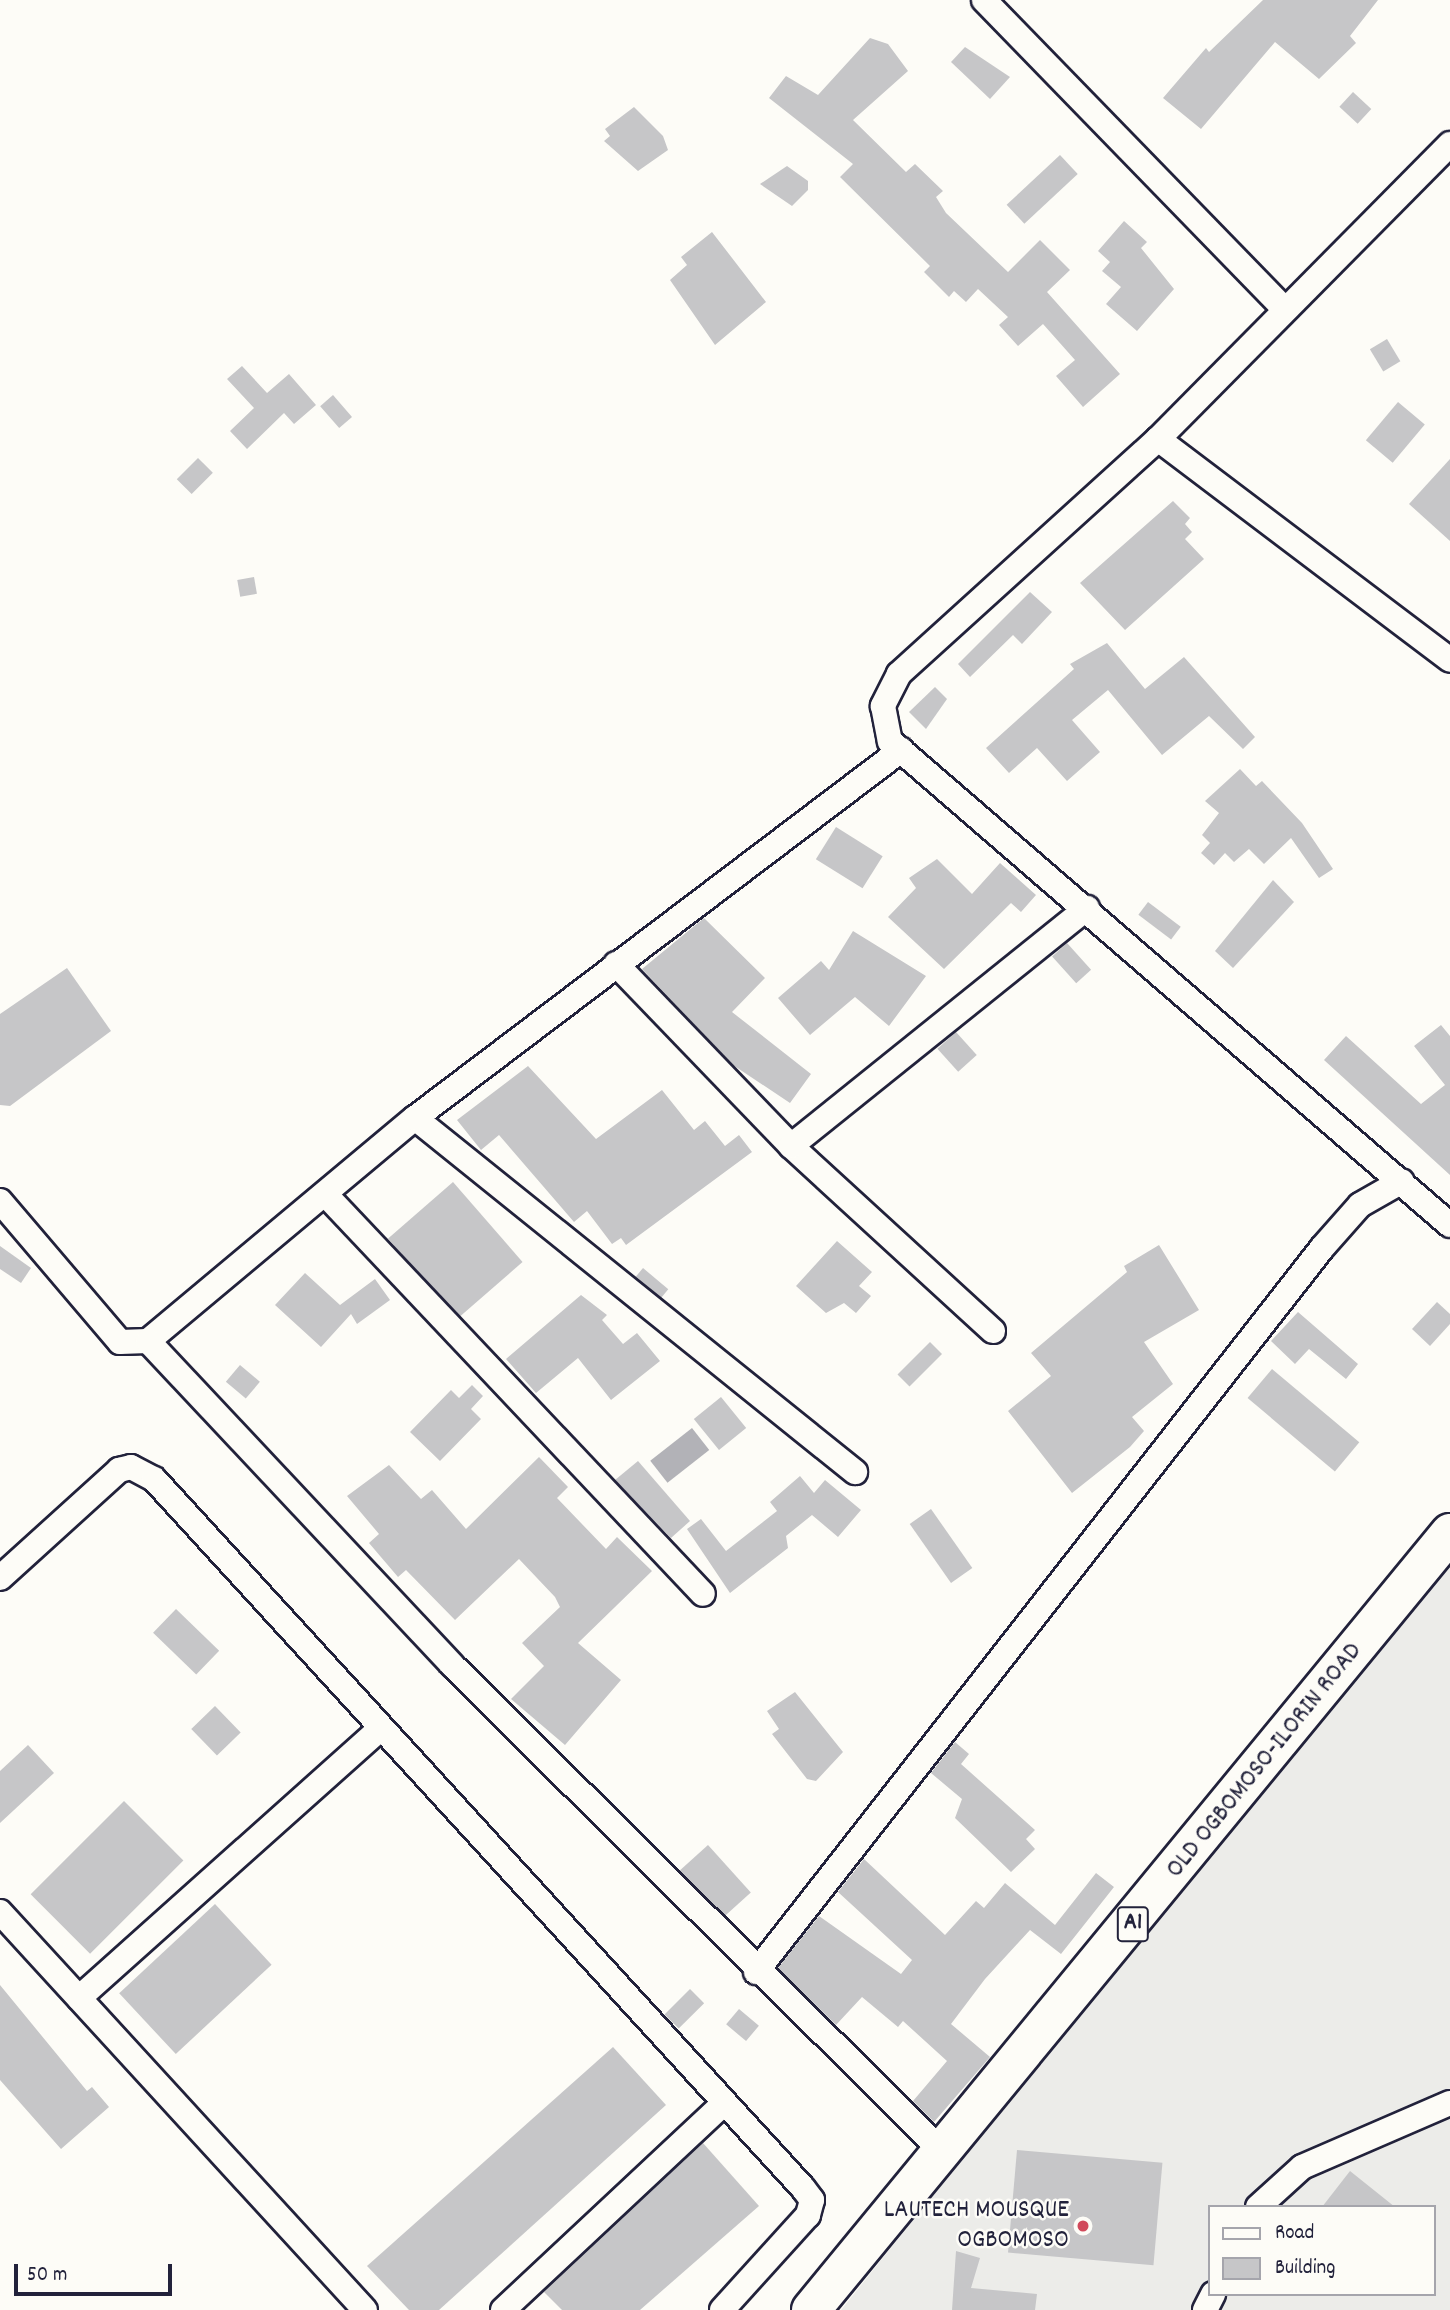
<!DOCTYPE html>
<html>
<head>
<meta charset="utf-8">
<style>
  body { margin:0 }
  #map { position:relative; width:1450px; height:2310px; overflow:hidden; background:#fdfcf7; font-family:Dekko,sans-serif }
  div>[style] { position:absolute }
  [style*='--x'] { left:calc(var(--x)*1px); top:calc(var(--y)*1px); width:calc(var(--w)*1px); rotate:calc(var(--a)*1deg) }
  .built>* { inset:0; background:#ecece9 }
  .water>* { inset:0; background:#b2b2b7; transform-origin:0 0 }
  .building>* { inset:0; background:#c6c6c8; transform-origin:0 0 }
  .roads { filter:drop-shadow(2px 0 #22223b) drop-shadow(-2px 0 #22223b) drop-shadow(0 2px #22223b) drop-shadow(0 -2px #22223b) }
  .street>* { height:24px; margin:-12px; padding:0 12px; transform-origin:12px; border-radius:12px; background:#fdfcf7 }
  .highway>* { height:38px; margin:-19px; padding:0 19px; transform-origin:19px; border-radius:19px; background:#fdfcf7 }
  .dots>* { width:19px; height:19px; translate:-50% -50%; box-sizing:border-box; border:4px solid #fdfcf7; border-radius:50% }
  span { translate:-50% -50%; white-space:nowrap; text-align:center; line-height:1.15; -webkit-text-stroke:5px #fdfcf7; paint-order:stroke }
  .shield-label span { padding:2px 5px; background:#fdfcf7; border:2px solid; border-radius:5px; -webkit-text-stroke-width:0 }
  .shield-label { font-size:24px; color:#22223b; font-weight:700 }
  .street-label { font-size:26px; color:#22223b }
  .poi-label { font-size:26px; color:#22223b }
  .right { translate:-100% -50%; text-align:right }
  .legend { position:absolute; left:1208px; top:2205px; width:228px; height:91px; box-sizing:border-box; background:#fdfcf7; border:2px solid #a5a5ac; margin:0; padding:9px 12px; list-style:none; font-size:21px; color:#22223b }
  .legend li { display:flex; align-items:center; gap:14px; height:35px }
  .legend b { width:35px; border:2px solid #a5a5ac }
  .scale { position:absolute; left:14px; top:2264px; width:158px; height:32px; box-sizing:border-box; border:4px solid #22223b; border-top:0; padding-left:9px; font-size:21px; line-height:24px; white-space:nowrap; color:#22223b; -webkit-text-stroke:5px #fdfcf7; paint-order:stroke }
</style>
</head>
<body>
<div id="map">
  <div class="built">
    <i style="clip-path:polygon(evenodd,1450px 1557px,1450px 2310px,841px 2310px,898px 2239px,1450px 1557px,1210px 2207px,1434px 2207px,1434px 2294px,1210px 2294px,1210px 2207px)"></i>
  </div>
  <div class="water">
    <i style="left:692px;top:1428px;width:28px;height:53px;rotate:52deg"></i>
  </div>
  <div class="building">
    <i style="clip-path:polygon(1263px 0,1378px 0,1350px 36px,1356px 43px,1319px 79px,1275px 42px,1201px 129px,1163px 98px,1206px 48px,1209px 52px)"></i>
    <i style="clip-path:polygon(870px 38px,888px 44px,908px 71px,853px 120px,906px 172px,915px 164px,943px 191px,936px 197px,946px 213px,1008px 272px,1040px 240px,1070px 270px,1047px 292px,1120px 374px,1083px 407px,1056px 376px,1075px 360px,1043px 324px,1018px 346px,999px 325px,1008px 317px,978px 289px,966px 302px,954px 291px,949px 297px,924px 272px,930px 266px,840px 177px,853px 164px,769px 98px,786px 76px,818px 95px)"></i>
    <i style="clip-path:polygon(965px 47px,1010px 77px,990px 99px,951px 62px)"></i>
    <i style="left:1353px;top:92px;width:25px;height:20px;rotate:43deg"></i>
    <i style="clip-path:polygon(634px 107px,663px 136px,668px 150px,638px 171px,604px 141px,610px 136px,605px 129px)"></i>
    <i style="left:1060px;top:155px;width:26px;height:73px;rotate:47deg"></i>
    <i style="clip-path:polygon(787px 166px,808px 181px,808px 190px,792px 206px,760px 184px)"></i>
    <i style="clip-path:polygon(1124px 221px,1147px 242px,1141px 248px,1174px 289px,1137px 331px,1106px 304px,1121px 287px,1102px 271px,1110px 262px,1098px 251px)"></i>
    <i style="clip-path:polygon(712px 232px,766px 302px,715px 345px,670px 280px,687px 265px,681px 257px)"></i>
    <i style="left:1387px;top:339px;width:26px;height:20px;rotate:59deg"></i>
    <i style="clip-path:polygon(242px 366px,267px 393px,289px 374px,316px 405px,294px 424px,284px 413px,247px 449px,230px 431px,254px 408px,227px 379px)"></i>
    <i style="left:333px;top:395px;width:29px;height:17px;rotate:49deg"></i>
    <i style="left:1398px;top:402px;width:35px;height:50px;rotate:40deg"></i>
    <i style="left:198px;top:458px;width:21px;height:30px;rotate:45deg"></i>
    <i style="clip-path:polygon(1450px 459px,1450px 541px,1409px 504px)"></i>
    <i style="clip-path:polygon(1173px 501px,1190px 518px,1185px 524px,1192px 532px,1185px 539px,1204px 559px,1125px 630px,1080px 583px)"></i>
    <i style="left:254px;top:577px;width:17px;height:17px;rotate:80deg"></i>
    <i style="clip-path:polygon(1030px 592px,1052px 612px,1022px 644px,1013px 635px,970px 677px,958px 664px)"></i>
    <i style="clip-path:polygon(1107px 643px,1145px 689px,1184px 657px,1255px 737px,1243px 749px,1209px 716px,1162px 755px,1108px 690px,1072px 720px,1100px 752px,1067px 781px,1037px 748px,1009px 773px,986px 748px,1074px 669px,1070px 664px)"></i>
    <i style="clip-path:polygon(935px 687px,947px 699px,926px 729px,909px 712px)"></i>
    <i style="clip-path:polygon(1240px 769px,1256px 786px,1262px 781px,1302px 823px,1333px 869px,1319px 878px,1291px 838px,1264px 864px,1249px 849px,1234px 862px,1225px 853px,1214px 865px,1201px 853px,1210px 843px,1202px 835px,1219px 813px,1205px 801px)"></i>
    <i style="left:836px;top:827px;width:55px;height:38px;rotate:32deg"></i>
    <i style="clip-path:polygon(937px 859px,972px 894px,1000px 863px,1036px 895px,1021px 912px,1011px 903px,944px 969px,888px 917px,916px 888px,909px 878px)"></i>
    <i style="clip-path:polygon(1273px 880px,1294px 902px,1233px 968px,1215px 951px)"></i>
    <i style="left:1148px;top:902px;width:41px;height:16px;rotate:37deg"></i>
    <i style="clip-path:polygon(704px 918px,765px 978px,732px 1012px,811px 1074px,790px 1103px,733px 1065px,642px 969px)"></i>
    <i style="clip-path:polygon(853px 931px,926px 976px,889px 1026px,855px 997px,810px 1035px,778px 998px,821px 961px,829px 970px)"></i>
    <i style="left:1067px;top:943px;width:36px;height:20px;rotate:48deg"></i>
    <i style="clip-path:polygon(67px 968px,111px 1031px,10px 1106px,0 1105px,0 1014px)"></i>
    <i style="clip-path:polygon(1441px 1025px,1450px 1036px,1450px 1175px,1324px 1060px,1346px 1036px,1421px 1104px,1445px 1085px,1414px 1046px)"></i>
    <i style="left:956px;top:1032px;width:31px;height:25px;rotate:48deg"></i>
    <i style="clip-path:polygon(528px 1066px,596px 1139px,662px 1090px,694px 1130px,705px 1121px,725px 1146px,739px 1135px,752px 1152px,626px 1245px,621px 1238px,612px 1244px,587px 1211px,574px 1222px,499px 1135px,481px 1150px,457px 1120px)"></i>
    <i style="left:453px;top:1182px;width:106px;height:86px;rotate:49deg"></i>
    <i style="clip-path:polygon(837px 1241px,872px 1272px,859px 1286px,871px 1296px,856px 1313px,844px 1303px,826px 1313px,796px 1286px)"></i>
    <i style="clip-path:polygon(1159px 1245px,1199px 1310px,1144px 1342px,1173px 1384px,1132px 1417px,1144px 1431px,1130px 1447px,1072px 1493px,1008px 1411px,1051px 1376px,1031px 1353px,1127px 1272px,1124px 1266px)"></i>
    <i style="clip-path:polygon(0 1246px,31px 1268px,21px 1283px,0 1269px)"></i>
    <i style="left:643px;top:1268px;width:33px;height:11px;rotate:40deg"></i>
    <i style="clip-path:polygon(305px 1273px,340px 1305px,375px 1279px,390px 1300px,357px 1324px,351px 1314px,321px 1347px,275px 1305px)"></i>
    <i style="clip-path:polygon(581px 1295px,607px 1315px,602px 1320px,623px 1344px,637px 1333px,660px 1361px,611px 1400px,578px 1358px,536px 1393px,506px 1359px)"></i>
    <i style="clip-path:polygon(1437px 1302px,1450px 1314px,1450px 1324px,1430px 1346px,1412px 1329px)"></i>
    <i style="clip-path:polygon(1298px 1312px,1358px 1364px,1346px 1379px,1309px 1349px,1295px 1364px,1271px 1341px)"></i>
    <i style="left:930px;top:1342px;width:17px;height:46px;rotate:45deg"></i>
    <i style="left:240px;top:1365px;width:26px;height:22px;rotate:40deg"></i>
    <i style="left:1272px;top:1369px;width:114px;height:38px;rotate:40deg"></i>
    <i style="clip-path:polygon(472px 1385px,483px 1396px,471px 1409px,481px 1419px,440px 1461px,410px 1432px,451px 1390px,459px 1398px)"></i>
    <i style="left:721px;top:1397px;width:40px;height:35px;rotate:51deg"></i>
    <i style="clip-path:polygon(539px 1457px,568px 1487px,557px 1498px,606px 1549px,617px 1537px,652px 1571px,578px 1643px,621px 1680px,565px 1745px,511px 1699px,544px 1666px,522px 1643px,560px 1607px,555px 1597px,519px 1559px,455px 1620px,406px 1570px,398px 1577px,369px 1543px,379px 1534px,347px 1496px,389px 1465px,421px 1499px,432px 1490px,466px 1529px)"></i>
    <i style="clip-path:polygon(638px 1461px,690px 1521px,671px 1538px,615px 1480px)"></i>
    <i style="clip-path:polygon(800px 1476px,814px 1493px,825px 1480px,861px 1510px,838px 1537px,812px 1515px,786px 1536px,788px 1548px,730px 1593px,687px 1529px,701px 1519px,726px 1551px,777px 1511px,770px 1502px)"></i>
    <i style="left:931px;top:1509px;width:72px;height:26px;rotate:55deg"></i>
    <i style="left:176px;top:1609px;width:60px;height:33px;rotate:44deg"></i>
    <i style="clip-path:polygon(795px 1692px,843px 1752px,816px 1781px,807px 1779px,772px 1734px,779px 1729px,767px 1711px)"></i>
    <i style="left:215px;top:1706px;width:37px;height:33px;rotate:46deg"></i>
    <i style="clip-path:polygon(955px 1742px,969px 1754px,961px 1764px,1035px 1830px,1026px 1839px,1035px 1849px,1011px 1872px,955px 1818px,962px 1799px,931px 1773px)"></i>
    <i style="clip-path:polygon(28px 1745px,54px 1773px,0 1823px,0 1771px)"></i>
    <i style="left:124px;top:1801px;width:84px;height:132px;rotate:45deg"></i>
    <i style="left:708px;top:1845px;width:64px;height:38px;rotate:48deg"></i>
    <i style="clip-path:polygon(864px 1859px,945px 1935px,976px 1901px,984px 1908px,1005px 1883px,1055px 1925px,1096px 1873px,1114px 1887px,1061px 1954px,1030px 1930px,985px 1979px,951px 2024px,990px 2057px,934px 2122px,913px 2101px,947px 2061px,903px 2021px,898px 2027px,862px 1997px,836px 2025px,778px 1968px,819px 1916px,901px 1974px,912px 1960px,838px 1892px)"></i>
    <i style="left:215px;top:1904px;width:83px;height:131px;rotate:47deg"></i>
    <i style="clip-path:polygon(0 1985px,87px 2091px,92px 2087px,109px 2107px,61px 2149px,0 2080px)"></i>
    <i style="left:690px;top:1989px;width:20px;height:36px;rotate:45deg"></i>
    <i style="left:739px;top:2009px;width:26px;height:20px;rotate:40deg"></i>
    <i style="clip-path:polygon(613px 2047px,666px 2105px,439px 2310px,409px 2310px,367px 2266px)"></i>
    <i style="clip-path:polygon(703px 2143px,759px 2206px,640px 2310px,562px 2310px,544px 2292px)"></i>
    <i style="left:1017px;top:2150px;width:146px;height:103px;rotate:5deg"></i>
    <i style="clip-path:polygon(1350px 2171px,1395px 2207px,1322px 2207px)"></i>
    <i style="clip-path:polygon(956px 2251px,980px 2258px,971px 2288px,1037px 2294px,1035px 2310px,952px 2310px)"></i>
  </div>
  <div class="roads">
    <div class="street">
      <i style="--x:984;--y:0;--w:432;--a:45.8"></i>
      <i style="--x:1450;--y:144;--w:415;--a:134.7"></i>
      <i style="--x:1158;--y:439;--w:350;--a:137.8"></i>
      <i style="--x:899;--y:674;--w:36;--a:117"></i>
      <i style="--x:883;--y:706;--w:36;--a:79"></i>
      <i style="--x:890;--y:741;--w:740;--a:40.84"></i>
      <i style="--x:1158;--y:439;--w:366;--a:37.1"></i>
      <i style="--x:616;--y:964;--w:252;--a:46.1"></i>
      <i style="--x:791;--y:1146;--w:274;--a:42.5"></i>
      <i style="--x:415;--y:1118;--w:565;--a:38.82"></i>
      <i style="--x:791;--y:1146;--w:380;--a:-38.8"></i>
      <i style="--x:325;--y:1194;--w:550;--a:46.62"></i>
      <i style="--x:0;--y:1201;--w:185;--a:49.6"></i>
      <i style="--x:120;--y:1342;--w:28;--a:-2"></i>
      <i style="--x:148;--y:1341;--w:348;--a:-39.9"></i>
      <i style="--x:415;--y:1118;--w:610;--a:-37.13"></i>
      <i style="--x:148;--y:1341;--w:444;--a:46.8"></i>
      <i style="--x:452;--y:1665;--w:692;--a:44.77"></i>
      <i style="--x:0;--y:1578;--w:161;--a:-42.2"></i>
      <i style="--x:119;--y:1470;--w:12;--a:-14"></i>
      <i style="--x:131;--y:1467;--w:26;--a:28"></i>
      <i style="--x:154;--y:1479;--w:961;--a:47.53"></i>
      <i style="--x:803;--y:2188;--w:15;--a:53"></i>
      <i style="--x:812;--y:2200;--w:16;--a:105"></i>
      <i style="--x:808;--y:2215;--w:128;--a:132.2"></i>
      <i style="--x:0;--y:1912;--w:540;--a:47.48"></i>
      <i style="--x:756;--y:1972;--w:919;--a:-51.98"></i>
      <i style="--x:1322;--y:1248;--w:57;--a:-48.5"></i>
      <i style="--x:1360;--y:1205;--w:48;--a:-29.7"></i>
      <i style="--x:79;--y:1998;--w:404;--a:-41.8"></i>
      <i style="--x:1258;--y:2207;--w:59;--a:-42.3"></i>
      <i style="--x:1302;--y:2167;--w:161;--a:-23.4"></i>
      <i style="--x:503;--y:2310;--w:300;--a:-43.1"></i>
      <i style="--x:1205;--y:2310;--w:18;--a:-63"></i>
    </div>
    <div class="highway">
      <i style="--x:811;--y:2310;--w:1006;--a:-50.57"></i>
    </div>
  </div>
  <div class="dots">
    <i style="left:1083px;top:2226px;background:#d1495b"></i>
  </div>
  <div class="shield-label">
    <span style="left:1133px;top:1924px">A1</span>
  </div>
  <div class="street-label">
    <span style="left:1265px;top:1761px;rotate:-51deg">OLD OGBOMOSO-ILORIN ROAD</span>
  </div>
  <div class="poi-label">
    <span class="right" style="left:1069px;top:2226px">LAUTECH MOUSQUE<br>OGBOMOSO</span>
  </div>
  <ul class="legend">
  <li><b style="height:9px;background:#fdfcf7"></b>Road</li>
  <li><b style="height:19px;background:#c6c6c8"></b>Building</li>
  </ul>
  <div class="scale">50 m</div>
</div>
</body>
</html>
